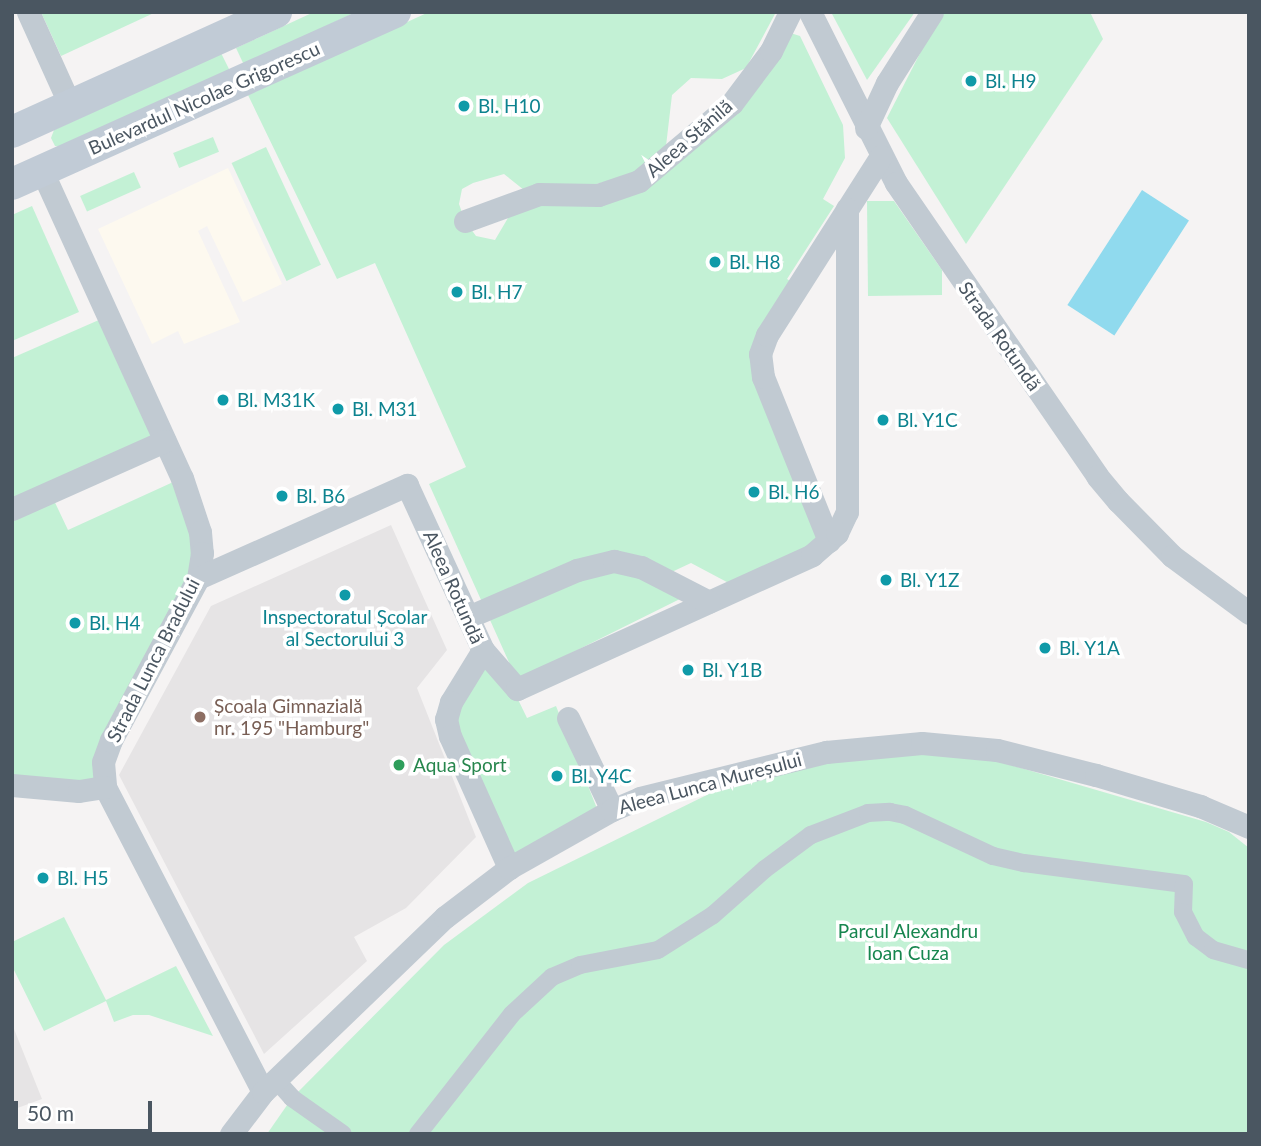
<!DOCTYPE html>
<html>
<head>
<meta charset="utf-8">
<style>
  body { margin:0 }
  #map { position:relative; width:1261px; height:1146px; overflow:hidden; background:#f5f3f3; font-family:Lato,sans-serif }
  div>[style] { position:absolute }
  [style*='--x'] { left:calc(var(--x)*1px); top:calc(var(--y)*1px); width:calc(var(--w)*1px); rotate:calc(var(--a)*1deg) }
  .commercial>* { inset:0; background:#fdf9ef }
  .education>* { inset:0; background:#e6e4e5 }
  .green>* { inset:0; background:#c3f1d5; transform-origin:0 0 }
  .water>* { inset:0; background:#90daee; transform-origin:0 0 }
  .pedestrian>* { height:18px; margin:-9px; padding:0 9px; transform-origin:9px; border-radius:9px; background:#c1cad2 }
  .minor>* { height:23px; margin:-11.5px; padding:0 11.5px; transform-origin:11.5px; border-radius:11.5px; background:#c1cad2 }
  .secondary>* { height:32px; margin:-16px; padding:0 16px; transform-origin:16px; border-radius:16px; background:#c1cbd6 }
  .dots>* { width:19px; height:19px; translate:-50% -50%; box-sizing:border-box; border:4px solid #fff; border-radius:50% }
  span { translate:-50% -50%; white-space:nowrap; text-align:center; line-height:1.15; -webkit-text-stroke:7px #fff; paint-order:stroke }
  .culture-label { font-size:19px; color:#0d838f }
  .left { translate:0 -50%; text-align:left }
  .street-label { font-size:19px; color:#4a5661 }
  .education-label { font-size:19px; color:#785e54 }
  .leisure-label { font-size:19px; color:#27864d }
  .park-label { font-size:19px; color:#17864f }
  .frame { position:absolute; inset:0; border:14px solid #4a5661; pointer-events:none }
  .scale { position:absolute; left:14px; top:1101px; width:138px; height:32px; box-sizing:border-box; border:4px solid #4a5661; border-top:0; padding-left:9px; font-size:21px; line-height:24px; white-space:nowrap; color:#4a5661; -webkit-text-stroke:5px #fff; paint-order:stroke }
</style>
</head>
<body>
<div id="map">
  <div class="commercial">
    <i style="clip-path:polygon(228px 168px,282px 284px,243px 302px,207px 226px,198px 231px,240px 322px,184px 344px,178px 331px,152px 344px,98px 229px)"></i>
  </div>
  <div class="education">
    <i style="clip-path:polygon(391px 525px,447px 650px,417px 688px,476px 837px,406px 908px,354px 937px,367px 961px,264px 1054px,119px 775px,211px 606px)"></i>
    <i style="clip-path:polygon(12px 1024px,42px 1099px,12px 1110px)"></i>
  </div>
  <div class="green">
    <i style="clip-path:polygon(41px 12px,156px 12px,61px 56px)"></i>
    <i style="clip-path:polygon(314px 12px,356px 12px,244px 65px,236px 48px)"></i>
    <i style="clip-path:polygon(429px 12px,776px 12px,746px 68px,722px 79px,691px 78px,672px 95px,666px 146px,644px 167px,631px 175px,585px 187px,524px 190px,504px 174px,473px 183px,462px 189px,459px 204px,465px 221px,476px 236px,495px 240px,519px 199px,549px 193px,598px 195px,639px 181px,732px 103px,771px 51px,781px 30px,800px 36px,843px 125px,845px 158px,823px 199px,834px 206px,787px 279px,798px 286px,767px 335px,760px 365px,829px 541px,812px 555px,740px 589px,691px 563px,661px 577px,692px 593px,517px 680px,429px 484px,466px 467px,375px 263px,337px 279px,248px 95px)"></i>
    <i style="clip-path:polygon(831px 12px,915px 12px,867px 80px)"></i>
    <i style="clip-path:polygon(941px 12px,1090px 12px,1103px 39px,966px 244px,887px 118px)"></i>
    <i style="clip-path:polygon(221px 53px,230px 71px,64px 147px,55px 146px,51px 138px,54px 130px)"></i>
    <i style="left:213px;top:137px;width:16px;height:43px;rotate:68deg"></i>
    <i style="left:266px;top:147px;width:130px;height:38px;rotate:65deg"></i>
    <i style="left:134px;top:172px;width:17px;height:59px;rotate:66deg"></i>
    <i style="clip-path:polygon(867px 201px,894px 201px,942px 270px,942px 295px,868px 296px)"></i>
    <i style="clip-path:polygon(32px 206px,79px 312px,12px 341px,12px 215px)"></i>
    <i style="clip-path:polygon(108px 316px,165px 441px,50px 492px,68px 530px,182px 478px,202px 553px,111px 740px,105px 787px,12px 785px,12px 358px)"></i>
    <i style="clip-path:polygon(483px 650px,511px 685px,527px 718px,556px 706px,600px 816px,509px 868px,450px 736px)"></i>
    <i style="clip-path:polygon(853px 751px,973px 754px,1206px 822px,1229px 832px,1249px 848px,1249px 1134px,267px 1134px,292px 1098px,444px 945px,528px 883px,717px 790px)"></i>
    <i style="clip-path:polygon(64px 917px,106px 1000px,176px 966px,213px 1036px,149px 1015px,133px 1015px,114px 1022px,106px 1001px,44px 1031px,12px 966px,12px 942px)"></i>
  </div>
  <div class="water">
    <i style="left:1142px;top:190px;width:56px;height:137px;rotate:33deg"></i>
  </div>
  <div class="pedestrian">
    <i style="--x:276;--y:1080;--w:24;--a:48"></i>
    <i style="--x:292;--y:1098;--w:62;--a:35.2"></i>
    <i style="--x:418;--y:1134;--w:152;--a:-51.9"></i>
    <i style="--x:512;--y:1014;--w:54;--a:-42.8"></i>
    <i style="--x:552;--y:977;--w:30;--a:-23"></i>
    <i style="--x:580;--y:965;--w:79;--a:-10.9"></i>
    <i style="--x:658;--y:950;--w:65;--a:-32.5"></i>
    <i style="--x:713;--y:915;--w:69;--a:-41.5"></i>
    <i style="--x:765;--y:869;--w:57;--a:-36.5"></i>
    <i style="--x:811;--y:835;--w:61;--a:-21.1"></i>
    <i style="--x:868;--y:813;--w:22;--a:-3"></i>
    <i style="--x:890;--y:812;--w:15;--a:11"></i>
    <i style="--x:905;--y:815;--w:97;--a:25"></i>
    <i style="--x:993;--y:856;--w:32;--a:13"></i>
    <i style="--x:1024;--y:863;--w:161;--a:7.5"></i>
    <i style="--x:1184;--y:884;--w:28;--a:92"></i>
    <i style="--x:1183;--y:912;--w:28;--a:63"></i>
    <i style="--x:1196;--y:937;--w:21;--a:37"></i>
    <i style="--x:1213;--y:950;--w:37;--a:16"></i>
  </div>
  <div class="minor">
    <i style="--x:28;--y:12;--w:102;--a:65.7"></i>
    <i style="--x:810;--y:12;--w:191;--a:63.3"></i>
    <i style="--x:896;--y:183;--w:355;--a:55.5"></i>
    <i style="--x:1097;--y:476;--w:33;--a:50"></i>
    <i style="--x:1118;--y:501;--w:77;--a:45.5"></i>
    <i style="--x:1172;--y:556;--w:96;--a:36.5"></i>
    <i style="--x:866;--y:128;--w:50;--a:-65"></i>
    <i style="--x:887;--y:83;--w:84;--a:-57.6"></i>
    <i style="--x:42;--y:171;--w:337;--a:65.5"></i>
    <i style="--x:182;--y:478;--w:57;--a:71.6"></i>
    <i style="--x:200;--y:532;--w:21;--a:85"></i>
    <i style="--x:202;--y:553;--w:25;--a:99"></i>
    <i style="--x:198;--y:578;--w:184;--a:118.2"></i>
    <i style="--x:111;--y:740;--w:23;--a:110"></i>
    <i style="--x:103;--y:762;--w:25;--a:85"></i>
    <i style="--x:105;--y:787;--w:343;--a:62.6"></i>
    <i style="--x:465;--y:221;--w:79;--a:-20"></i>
    <i style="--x:539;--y:194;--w:59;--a:1"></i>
    <i style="--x:598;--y:195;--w:43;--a:-18.9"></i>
    <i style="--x:639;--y:181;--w:121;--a:-40"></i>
    <i style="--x:732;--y:103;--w:65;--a:-53.1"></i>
    <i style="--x:771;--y:51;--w:43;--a:-64"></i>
    <i style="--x:12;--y:509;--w:167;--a:-24"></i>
    <i style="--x:829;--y:541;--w:177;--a:-111.9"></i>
    <i style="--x:763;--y:377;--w:23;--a:-97"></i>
    <i style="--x:760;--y:354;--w:20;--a:-70"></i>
    <i style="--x:767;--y:335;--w:212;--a:-57.5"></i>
    <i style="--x:198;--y:578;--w:229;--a:-24"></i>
    <i style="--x:407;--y:485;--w:182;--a:65.3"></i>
    <i style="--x:483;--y:650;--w:52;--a:48.9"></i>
    <i style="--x:517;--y:689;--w:324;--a:-24.4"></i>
    <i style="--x:812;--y:555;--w:33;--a:-41"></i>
    <i style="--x:837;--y:533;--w:23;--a:-65"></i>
    <i style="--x:847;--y:512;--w:303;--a:-90"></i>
    <i style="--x:468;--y:617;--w:119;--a:-23.3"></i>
    <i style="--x:577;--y:570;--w:38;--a:-14"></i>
    <i style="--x:614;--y:561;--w:28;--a:13"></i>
    <i style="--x:641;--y:567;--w:76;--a:27.2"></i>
    <i style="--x:483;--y:650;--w:61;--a:121.6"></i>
    <i style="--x:451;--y:702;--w:18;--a:106"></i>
    <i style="--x:446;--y:719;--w:17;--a:77"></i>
    <i style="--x:450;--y:736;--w:145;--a:65.9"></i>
    <i style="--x:568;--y:718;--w:102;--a:64.4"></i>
    <i style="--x:12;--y:785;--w:67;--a:5.1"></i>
    <i style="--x:79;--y:791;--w:26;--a:-9"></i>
    <i style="--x:231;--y:1134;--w:53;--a:-52.7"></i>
    <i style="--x:263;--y:1092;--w:252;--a:-43.9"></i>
    <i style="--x:445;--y:917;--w:81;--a:-37.4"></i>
    <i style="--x:509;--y:868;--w:118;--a:-29.4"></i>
    <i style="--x:612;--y:810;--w:30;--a:-23"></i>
    <i style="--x:640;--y:798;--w:192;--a:-13.9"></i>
    <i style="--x:826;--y:752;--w:96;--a:-5.4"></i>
    <i style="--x:922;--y:743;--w:75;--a:5.3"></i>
    <i style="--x:997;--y:750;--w:102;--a:14.2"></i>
    <i style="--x:1096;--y:775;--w:109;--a:16.6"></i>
    <i style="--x:1200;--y:806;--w:53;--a:23.2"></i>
  </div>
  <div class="secondary">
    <i style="--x:12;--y:132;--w:290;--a:-24.4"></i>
    <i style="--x:12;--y:184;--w:420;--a:-24.2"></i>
  </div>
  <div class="dots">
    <i style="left:971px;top:81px;background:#0f9aa8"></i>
    <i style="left:464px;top:106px;background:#0f9aa8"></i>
    <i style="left:715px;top:262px;background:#0f9aa8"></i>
    <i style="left:457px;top:292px;background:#0f9aa8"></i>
    <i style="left:223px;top:400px;background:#0f9aa8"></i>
    <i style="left:338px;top:409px;background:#0f9aa8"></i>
    <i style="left:883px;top:420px;background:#0f9aa8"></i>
    <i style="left:754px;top:492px;background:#0f9aa8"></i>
    <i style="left:282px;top:496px;background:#0f9aa8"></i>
    <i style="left:886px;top:580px;background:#0f9aa8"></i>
    <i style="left:345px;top:595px;background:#0f9aa8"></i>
    <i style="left:75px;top:623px;background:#0f9aa8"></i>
    <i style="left:1045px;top:648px;background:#0f9aa8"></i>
    <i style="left:688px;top:670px;background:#0f9aa8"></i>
    <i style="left:200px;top:717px;background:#8d6e63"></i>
    <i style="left:399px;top:765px;background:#2e9e5b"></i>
    <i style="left:557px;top:776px;background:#0f9aa8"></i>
    <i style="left:43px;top:878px;background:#0f9aa8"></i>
  </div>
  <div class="culture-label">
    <span class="left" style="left:985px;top:81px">Bl. H9</span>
    <span class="left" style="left:478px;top:106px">Bl. H10</span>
    <span class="left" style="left:729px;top:262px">Bl. H8</span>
    <span class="left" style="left:471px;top:292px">Bl. H7</span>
    <span class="left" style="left:237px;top:400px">Bl. M31K</span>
    <span class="left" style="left:352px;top:409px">Bl. M31</span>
    <span class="left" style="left:897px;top:420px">Bl. Y1C</span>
    <span class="left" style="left:768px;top:492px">Bl. H6</span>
    <span class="left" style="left:296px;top:496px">Bl. B6</span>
    <span class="left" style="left:900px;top:580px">Bl. Y1Z</span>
    <span style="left:345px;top:628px">Inspectoratul Școlar<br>al Sectorului 3</span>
    <span class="left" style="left:89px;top:623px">Bl. H4</span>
    <span class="left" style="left:1059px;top:648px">Bl. Y1A</span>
    <span class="left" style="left:702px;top:670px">Bl. Y1B</span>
    <span class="left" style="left:571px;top:776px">Bl. Y4C</span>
    <span class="left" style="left:57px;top:878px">Bl. H5</span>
  </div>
  <div class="street-label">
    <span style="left:204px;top:98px;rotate:-24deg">Bulevardul Nicolae Grigorescu</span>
    <span style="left:689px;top:138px;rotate:-41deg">Aleea Stănilă</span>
    <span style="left:1000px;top:336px;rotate:55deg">Strada Rotundă</span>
    <span style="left:454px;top:587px;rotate:66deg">Aleea Rotundă</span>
    <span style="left:153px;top:660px;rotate:-63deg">Strada Lunca Bradului</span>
    <span style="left:710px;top:783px;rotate:-15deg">Aleea Lunca Mureșului</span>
  </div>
  <div class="education-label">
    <span class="left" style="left:214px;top:717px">Școala Gimnazială<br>nr. 195 "Hamburg"</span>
  </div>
  <div class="leisure-label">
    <span class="left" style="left:413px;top:765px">Aqua Sport</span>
  </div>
  <div class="park-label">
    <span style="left:908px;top:942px">Parcul Alexandru<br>Ioan Cuza</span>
  </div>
  <div class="frame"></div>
  <div class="scale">50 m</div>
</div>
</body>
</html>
